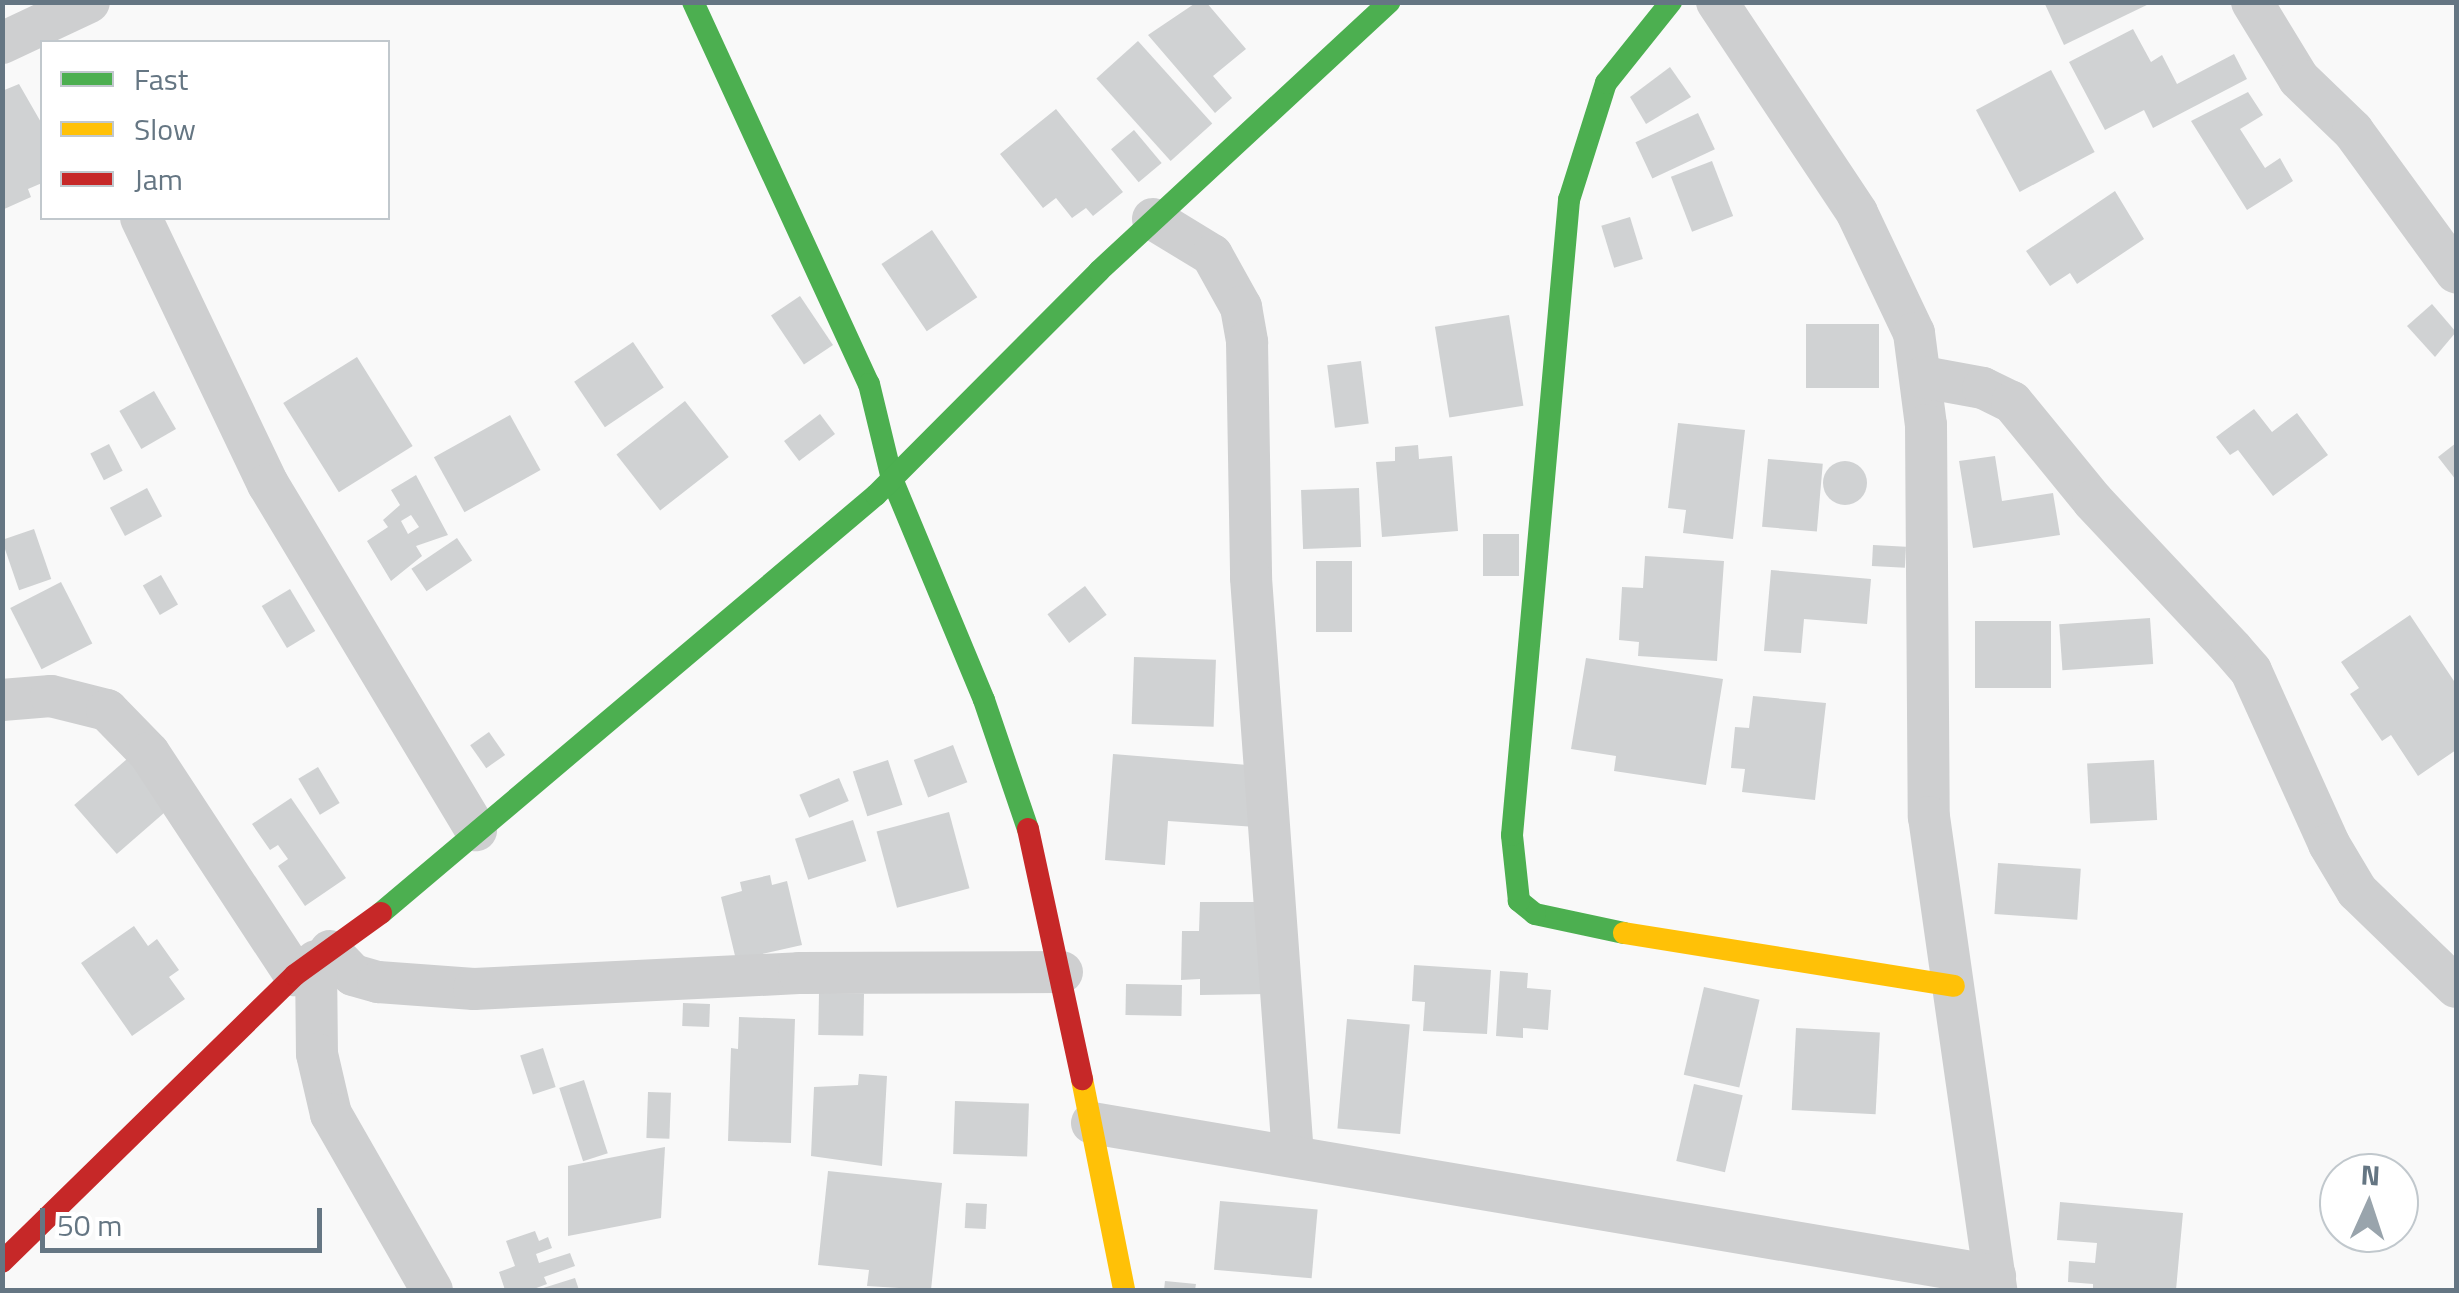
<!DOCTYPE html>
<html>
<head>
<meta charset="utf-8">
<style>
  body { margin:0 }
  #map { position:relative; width:2459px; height:1293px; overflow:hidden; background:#f9f9f9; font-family:"Titillium Web",sans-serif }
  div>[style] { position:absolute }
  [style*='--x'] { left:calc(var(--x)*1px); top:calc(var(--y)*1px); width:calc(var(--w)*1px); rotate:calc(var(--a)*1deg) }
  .building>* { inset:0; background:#d0d2d3; transform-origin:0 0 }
  .round { border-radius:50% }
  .street>* { height:42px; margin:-21px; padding:0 21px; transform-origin:21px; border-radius:21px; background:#cecfd0 }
  .fast>* { height:22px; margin:-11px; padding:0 11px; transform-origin:11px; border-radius:11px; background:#4caf50 }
  .slow>* { height:22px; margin:-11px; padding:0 11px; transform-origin:11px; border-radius:11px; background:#ffc107 }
  .jam>* { height:22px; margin:-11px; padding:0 11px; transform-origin:11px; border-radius:11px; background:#c62828 }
  span { translate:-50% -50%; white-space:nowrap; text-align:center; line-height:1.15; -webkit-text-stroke:10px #fff; paint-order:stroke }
  .frame { position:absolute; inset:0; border:5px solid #657683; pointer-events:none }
  .legend { position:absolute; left:40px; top:40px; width:350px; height:180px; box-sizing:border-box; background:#fff; border:2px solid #c1c8cd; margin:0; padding:12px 18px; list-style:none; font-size:30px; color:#657683 }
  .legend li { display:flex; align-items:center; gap:20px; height:50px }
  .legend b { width:50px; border:2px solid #c1c8cd }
  .north { position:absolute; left:2319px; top:1153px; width:100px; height:100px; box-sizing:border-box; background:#fff; border:2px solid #c1c8cd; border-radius:50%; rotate:3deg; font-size:28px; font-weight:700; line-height:40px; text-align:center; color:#657683 }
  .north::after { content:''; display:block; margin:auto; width:35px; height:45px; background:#99a4ac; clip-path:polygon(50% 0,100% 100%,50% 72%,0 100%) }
  .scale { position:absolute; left:40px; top:1208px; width:282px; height:45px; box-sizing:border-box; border:5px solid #657683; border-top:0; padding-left:12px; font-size:30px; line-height:35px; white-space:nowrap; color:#657683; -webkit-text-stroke:8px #fff; paint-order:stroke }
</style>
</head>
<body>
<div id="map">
  <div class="building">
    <i style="clip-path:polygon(1197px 2px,1206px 2px,1246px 49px,1213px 76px,1232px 98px,1215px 113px,1148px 35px)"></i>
    <i style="clip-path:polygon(2044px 2px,2153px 2px,2064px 45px)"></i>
    <i style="clip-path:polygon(2133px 29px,2151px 62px,2162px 55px,2177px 84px,2234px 54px,2247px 79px,2153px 128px,2144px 110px,2105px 130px,2069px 62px)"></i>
    <i style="left:1138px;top:41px;width:111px;height:56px;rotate:48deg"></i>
    <i style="clip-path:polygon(1670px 67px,1691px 97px,1646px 124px,1630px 97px)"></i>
    <i style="left:2051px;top:70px;width:93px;height:85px;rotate:62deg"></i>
    <i style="clip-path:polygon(19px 84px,42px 124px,42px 183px,28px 189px,31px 197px,2px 210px,2px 91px)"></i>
    <i style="clip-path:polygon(2248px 92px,2263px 115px,2240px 129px,2265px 168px,2280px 158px,2293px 181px,2247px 210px,2191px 121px)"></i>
    <i style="clip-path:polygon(1056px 109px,1123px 192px,1093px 216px,1086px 208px,1072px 218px,1056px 198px,1043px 208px,1000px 154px)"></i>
    <i style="left:1698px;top:113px;width:40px;height:69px;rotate:65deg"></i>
    <i style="left:1134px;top:130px;width:43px;height:30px;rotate:50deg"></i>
    <i style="left:1712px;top:161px;width:59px;height:44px;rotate:69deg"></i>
    <i style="clip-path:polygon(2115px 191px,2144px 239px,2077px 284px,2070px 273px,2050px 286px,2026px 251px)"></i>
    <i style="left:1630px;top:217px;width:44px;height:30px;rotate:73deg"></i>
    <i style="left:932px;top:230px;width:81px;height:61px;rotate:56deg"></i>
    <i style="left:800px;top:296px;width:59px;height:35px;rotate:56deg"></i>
    <i style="clip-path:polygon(2432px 304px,2456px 332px,2435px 357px,2407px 326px)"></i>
    <i style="left:1509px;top:315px;width:92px;height:75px;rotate:81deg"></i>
    <i style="left:1806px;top:324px;width:73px;height:64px"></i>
    <i style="left:633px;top:342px;width:55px;height:71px;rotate:56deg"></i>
    <i style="left:357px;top:357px;width:105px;height:87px;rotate:58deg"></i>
    <i style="left:1361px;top:361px;width:63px;height:34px;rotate:83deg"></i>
    <i style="left:154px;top:391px;width:44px;height:40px;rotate:60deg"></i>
    <i style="left:685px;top:401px;width:71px;height:87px;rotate:52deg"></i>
    <i style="clip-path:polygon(2254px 409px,2272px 432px,2297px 413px,2328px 455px,2273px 496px,2238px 450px,2230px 455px,2216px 437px)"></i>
    <i style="left:820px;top:414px;width:25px;height:45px;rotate:53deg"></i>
    <i style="left:510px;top:415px;width:63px;height:87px;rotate:61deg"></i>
    <i style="clip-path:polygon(1678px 423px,1745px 430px,1733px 539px,1683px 533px,1686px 510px,1668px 508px)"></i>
    <i style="clip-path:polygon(2456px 443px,2456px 480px,2438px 457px)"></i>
    <i style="left:109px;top:444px;width:30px;height:21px;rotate:63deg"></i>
    <i style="clip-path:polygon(1418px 445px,1419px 459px,1452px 456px,1458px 531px,1382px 537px,1376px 462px,1395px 461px,1395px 447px)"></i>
    <i style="clip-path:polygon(1995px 456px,2002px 501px,2053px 493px,2060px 535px,1973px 548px,1959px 461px)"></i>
    <i style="left:1768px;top:459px;width:55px;height:68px;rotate:5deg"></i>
    <i class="round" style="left:1823px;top:461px;width:44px;height:44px"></i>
    <i style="clip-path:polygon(evenodd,416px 475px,448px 535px,416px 546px,422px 556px,391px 581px,367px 541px,388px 527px,383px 520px,400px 505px,391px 490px,416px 475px,411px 515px,419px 527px,408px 534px,401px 521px,411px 515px)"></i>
    <i style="left:147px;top:488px;width:32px;height:42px;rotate:62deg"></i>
    <i style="left:1359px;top:488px;width:59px;height:58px;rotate:88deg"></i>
    <i style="left:34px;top:529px;width:53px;height:34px;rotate:71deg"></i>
    <i style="left:1483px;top:534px;width:36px;height:42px"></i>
    <i style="left:457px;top:538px;width:27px;height:55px;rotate:56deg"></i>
    <i style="left:1873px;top:545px;width:33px;height:21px;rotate:3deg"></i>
    <i style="clip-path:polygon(1645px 556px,1724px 561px,1717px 661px,1638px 656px,1639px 642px,1619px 640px,1622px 587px,1643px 588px)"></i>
    <i style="left:1316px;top:561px;width:36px;height:71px"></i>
    <i style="clip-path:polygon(1771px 570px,1871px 579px,1867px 624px,1804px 619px,1801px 653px,1764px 651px)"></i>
    <i style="left:161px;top:575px;width:34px;height:21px;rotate:60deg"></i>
    <i style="left:61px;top:582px;width:69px;height:57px;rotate:63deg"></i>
    <i style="left:1085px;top:586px;width:36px;height:47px;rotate:53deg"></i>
    <i style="left:290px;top:589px;width:49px;height:33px;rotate:59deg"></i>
    <i style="clip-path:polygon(2410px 615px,2456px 684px,2456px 750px,2418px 776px,2391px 735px,2382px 741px,2350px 694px,2359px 688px,2341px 662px)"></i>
    <i style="left:2150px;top:618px;width:46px;height:91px;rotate:86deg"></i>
    <i style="left:1975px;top:621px;width:76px;height:67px"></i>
    <i style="left:1134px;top:657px;width:82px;height:67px;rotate:2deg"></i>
    <i style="clip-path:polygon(1586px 658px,1723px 679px,1706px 785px,1614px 771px,1616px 756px,1571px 749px)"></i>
    <i style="clip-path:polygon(1753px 696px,1826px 703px,1815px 800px,1742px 792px,1745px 769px,1731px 768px,1735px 727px,1749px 728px)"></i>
    <i style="left:489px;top:732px;width:28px;height:23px;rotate:55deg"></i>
    <i style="left:953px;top:745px;width:40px;height:42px;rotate:69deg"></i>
    <i style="clip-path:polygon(1113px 754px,1260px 766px,1256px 827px,1168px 821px,1165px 865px,1105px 860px)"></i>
    <i style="left:127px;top:759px;width:65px;height:70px;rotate:49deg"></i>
    <i style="left:888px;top:760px;width:47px;height:37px;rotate:72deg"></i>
    <i style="left:2154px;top:760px;width:60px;height:67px;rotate:87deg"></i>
    <i style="left:318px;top:767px;width:42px;height:23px;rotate:59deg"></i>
    <i style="left:839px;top:778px;width:25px;height:43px;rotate:67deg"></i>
    <i style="clip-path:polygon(291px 798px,346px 878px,305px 906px,278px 866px,288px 859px,278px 845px,270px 850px,252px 824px)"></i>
    <i style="left:949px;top:812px;width:79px;height:75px;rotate:75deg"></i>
    <i style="left:853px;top:820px;width:43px;height:61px;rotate:72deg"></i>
    <i style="left:1998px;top:863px;width:83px;height:51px;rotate:4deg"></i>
    <i style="clip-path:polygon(770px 875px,772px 885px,787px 881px,802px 945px,736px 960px,721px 897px,742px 891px,740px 882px)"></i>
    <i style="clip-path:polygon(1200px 902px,1268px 902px,1268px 994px,1200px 995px,1200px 979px,1181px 980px,1182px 931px,1199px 931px)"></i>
    <i style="clip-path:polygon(134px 926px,148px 946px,157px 939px,179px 970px,169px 977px,185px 999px,132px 1036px,81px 963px)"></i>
    <i style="clip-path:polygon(1414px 965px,1491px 970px,1487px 1034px,1423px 1031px,1425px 1002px,1412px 1001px)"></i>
    <i style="clip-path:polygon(1500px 971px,1528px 973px,1527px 988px,1551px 990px,1548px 1030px,1523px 1028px,1523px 1038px,1496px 1036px)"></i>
    <i style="left:1126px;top:984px;width:56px;height:31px;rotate:1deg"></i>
    <i style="left:1704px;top:987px;width:57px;height:90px;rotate:13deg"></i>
    <i style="left:819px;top:993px;width:45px;height:42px;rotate:1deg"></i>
    <i style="left:683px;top:1003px;width:27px;height:23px;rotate:2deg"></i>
    <i style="clip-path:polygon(739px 1017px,795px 1019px,791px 1143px,728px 1141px,731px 1048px,738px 1049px)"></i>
    <i style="left:1347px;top:1019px;width:63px;height:110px;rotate:5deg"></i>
    <i style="left:1796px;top:1028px;width:84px;height:82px;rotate:3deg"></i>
    <i style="left:543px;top:1048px;width:41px;height:24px;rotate:72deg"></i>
    <i style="clip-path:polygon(859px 1074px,887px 1076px,882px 1166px,811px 1156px,814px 1087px,858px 1085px)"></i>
    <i style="left:584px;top:1080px;width:77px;height:26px;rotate:72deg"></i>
    <i style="left:1694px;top:1084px;width:50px;height:79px;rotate:13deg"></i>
    <i style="left:648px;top:1092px;width:23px;height:46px;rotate:2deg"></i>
    <i style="left:955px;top:1101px;width:74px;height:53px;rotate:2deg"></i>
    <i style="clip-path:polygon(665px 1147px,661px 1218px,568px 1236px,568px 1166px)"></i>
    <i style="clip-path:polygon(828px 1171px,942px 1183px,931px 1290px,867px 1286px,869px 1270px,818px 1265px)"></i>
    <i style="left:1220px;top:1201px;width:98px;height:69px;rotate:5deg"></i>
    <i style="clip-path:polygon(2060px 1202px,2183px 1213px,2176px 1290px,2093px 1290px,2093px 1284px,2068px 1282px,2069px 1261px,2095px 1263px,2097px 1243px,2057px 1240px)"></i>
    <i style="left:966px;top:1203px;width:21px;height:25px;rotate:3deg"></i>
    <i style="clip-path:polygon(535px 1231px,539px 1241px,548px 1237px,552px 1248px,536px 1254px,539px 1263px,570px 1253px,575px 1266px,544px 1277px,547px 1284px,531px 1290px,505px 1290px,499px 1272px,515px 1266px,506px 1241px)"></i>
    <i style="clip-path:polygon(575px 1278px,579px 1290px,537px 1290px)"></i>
    <i style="clip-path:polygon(1165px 1281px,1196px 1284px,1195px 1290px,1164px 1290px)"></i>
  </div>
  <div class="street">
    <i style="--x:1717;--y:2;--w:253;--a:56.4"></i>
    <i style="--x:1857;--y:213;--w:133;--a:64.6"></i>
    <i style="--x:1914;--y:333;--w:93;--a:82.6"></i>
    <i style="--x:1926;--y:425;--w:392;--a:89.6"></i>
    <i style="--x:1929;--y:817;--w:478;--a:81.9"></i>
    <i style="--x:2252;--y:2;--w:90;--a:58.6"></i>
    <i style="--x:2299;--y:79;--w:75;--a:43.9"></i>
    <i style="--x:2353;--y:131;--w:175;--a:53.9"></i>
    <i style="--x:2;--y:43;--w:96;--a:-25.2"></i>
    <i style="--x:141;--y:218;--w:295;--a:64.5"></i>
    <i style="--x:268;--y:484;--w:404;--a:59"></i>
    <i style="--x:1153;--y:219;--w:69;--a:31.4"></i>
    <i style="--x:1212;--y:255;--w:60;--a:60.9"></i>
    <i style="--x:1241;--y:307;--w:36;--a:80"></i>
    <i style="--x:1247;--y:342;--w:236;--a:89"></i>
    <i style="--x:1251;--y:578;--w:579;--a:85.84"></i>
    <i style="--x:1923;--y:377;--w:61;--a:10.4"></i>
    <i style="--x:1983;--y:388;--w:32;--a:26"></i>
    <i style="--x:2012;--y:402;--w:128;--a:50.7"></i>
    <i style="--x:2093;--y:501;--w:203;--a:46.8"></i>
    <i style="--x:2232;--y:649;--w:29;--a:49"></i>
    <i style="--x:2251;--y:671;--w:190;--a:65.7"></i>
    <i style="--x:2329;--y:844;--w:55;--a:59.2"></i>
    <i style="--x:2357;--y:891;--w:138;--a:44.1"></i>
    <i style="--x:2;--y:700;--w:49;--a:-4.7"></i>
    <i style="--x:51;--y:696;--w:58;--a:14"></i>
    <i style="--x:107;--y:710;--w:60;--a:45.7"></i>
    <i style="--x:149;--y:753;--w:266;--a:56.7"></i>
    <i style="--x:330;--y:951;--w:33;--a:46"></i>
    <i style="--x:353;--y:975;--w:26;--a:16"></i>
    <i style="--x:378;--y:982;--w:96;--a:4.2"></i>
    <i style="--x:474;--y:989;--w:325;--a:-2.8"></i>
    <i style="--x:799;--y:973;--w:263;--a:-0.2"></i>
    <i style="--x:316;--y:961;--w:93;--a:89.4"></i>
    <i style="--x:317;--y:1054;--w:62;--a:76.9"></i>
    <i style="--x:331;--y:1114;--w:203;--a:60.2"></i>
    <i style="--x:1092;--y:1123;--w:916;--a:9.62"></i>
  </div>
  <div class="fast">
    <i style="--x:693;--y:2;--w:421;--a:65.3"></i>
    <i style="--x:869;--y:384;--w:98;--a:76.4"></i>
    <i style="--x:892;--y:479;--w:239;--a:67.4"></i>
    <i style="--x:984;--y:700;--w:136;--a:71.2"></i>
    <i style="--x:381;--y:913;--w:648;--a:-40.18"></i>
    <i style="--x:876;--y:495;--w:316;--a:-45.1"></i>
    <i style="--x:1099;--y:271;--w:396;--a:-42.8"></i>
    <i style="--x:1624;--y:933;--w:91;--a:-167.9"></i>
    <i style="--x:1535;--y:914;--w:21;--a:-141"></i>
    <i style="--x:1519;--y:901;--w:66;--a:-96.1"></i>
    <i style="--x:1512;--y:835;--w:638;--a:-84.87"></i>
    <i style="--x:1569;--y:200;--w:123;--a:-72.5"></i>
    <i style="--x:1606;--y:83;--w:104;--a:-51.3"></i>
  </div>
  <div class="slow">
    <i style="--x:1624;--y:933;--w:334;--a:9.1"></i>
    <i style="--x:1082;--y:1079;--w:215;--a:78.7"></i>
  </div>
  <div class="jam">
    <i style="--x:1028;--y:829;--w:256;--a:77.8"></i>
    <i style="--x:2;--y:1262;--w:410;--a:-44.4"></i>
    <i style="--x:295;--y:975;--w:106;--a:-35.8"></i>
  </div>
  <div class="frame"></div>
  <ul class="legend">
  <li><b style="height:12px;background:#4caf50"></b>Fast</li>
  <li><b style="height:12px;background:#ffc107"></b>Slow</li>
  <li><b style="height:12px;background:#c62828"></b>Jam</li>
  </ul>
  <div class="north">N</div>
  <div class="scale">50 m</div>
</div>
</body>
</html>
